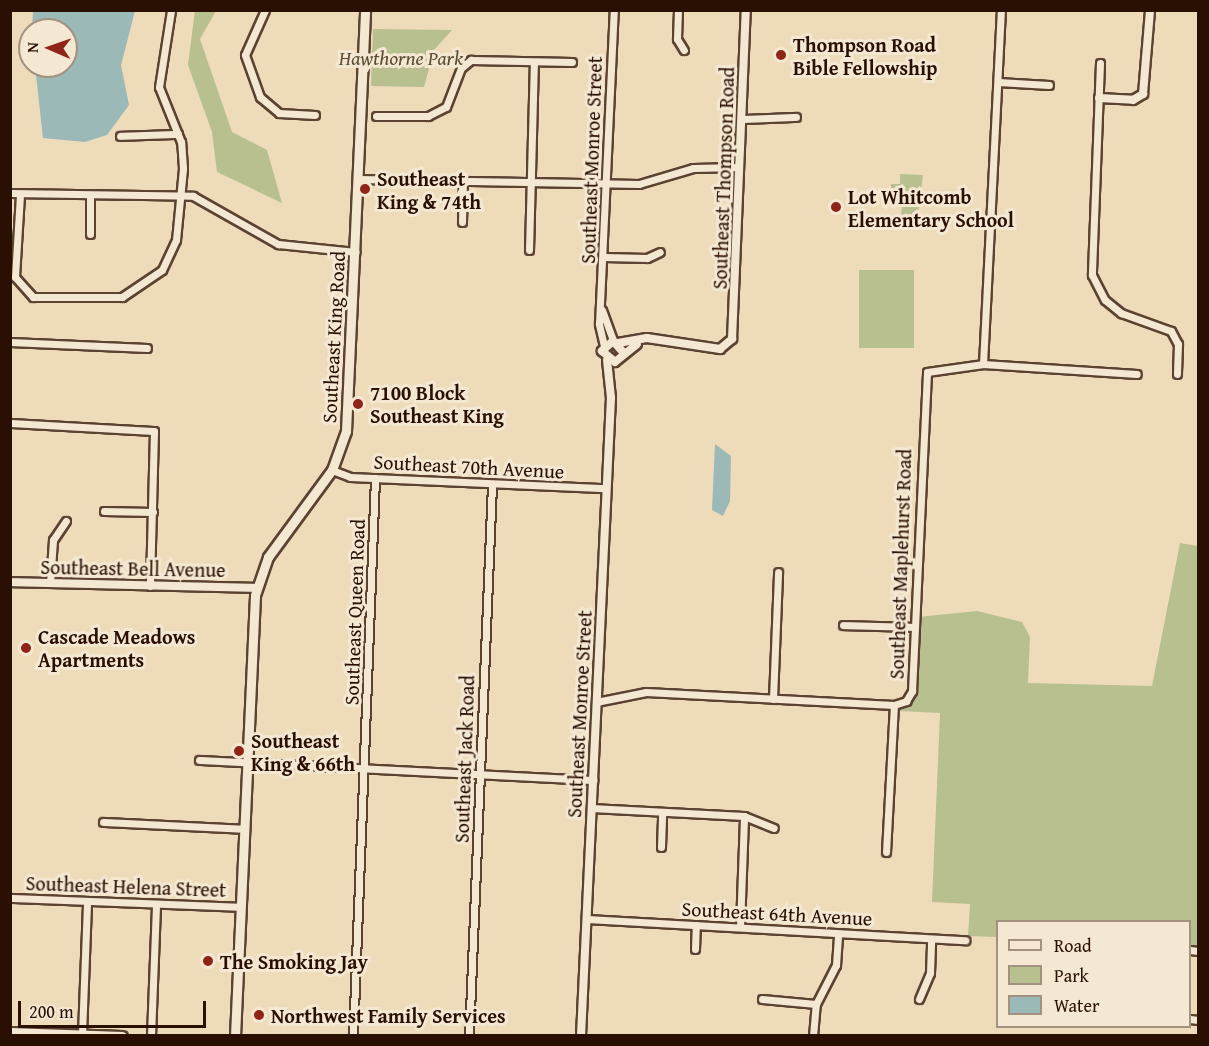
<!DOCTYPE html>
<html>
<head>
<meta charset="utf-8">
<style>
  body { margin:0 }
  #map { position:relative; width:1209px; height:1046px; overflow:hidden; background:#eedbba; font-family:"Gentium Book Plus",serif }
  div>[style] { position:absolute }
  [style*='--x'] { left:calc(var(--x)*1px); top:calc(var(--y)*1px); width:calc(var(--w)*1px); rotate:calc(var(--a)*1deg) }
  .green>* { inset:0; background:#b8c090; transform-origin:0 0 }
  .water>* { inset:0; background:#9bb9b7 }
  .roads { filter:drop-shadow(2px 0 #5b4231) drop-shadow(-2px 0 #5b4231) drop-shadow(0 2px #5b4231) drop-shadow(0 -2px #5b4231) }
  .minor>* { height:7px; margin:-3.5px; padding:0 3.5px; transform-origin:3.5px; border-radius:3.5px; background:#f4e8d2 }
  .tertiary>* { height:8px; margin:-4px; padding:0 4px; transform-origin:4px; border-radius:4px; background:#f4e8d2 }
  .secondary>* { height:9px; margin:-4.5px; padding:0 4.5px; transform-origin:4.5px; border-radius:4.5px; background:#f4e8d2 }
  .dots>* { width:16px; height:16px; translate:-50% -50%; box-sizing:border-box; border:3px solid #f4e8d2; border-radius:50% }
  span { translate:-50% -50%; white-space:nowrap; text-align:center; line-height:1.15; -webkit-text-stroke:6px #f4e8d2; paint-order:stroke }
  .poi-label { font-size:20px; color:#2a0f03; font-weight:700 }
  .left { translate:0 -50%; text-align:left }
  .park-label { font-size:20px; color:#5c4d34; font-style:italic }
  .street-label { font-size:20px; color:#2a0f03 }
  .frame { position:absolute; inset:0; border:12px solid #2a0f03; pointer-events:none }
  .legend { position:absolute; left:996px; top:920px; width:195px; height:108px; box-sizing:border-box; background:#f4e8d2; border:2px solid #a3917f; margin:0; padding:8px 10px; list-style:none; font-size:18px; color:#2a0f03 }
  .legend li { display:flex; align-items:center; gap:12px; height:30px }
  .legend b { width:30px; border:2px solid #a3917f }
  .north { position:absolute; left:18px; top:18px; width:60px; height:60px; box-sizing:border-box; background:#f4e8d2; border:2px solid #a3917f; border-radius:50%; rotate:272deg; font-size:16px; font-weight:700; line-height:24px; text-align:center; color:#2a0f03 }
  .north::after { content:''; display:block; margin:auto; width:21px; height:27px; background:#8f2418; clip-path:polygon(50% 0,100% 100%,50% 72%,0 100%) }
  .scale { position:absolute; left:18px; top:1001px; width:188px; height:27px; box-sizing:border-box; border:3px solid #2a0f03; border-top:0; padding-left:8px; font-size:18px; line-height:21px; white-space:nowrap; color:#2a0f03; -webkit-text-stroke:4px #f4e8d2; paint-order:stroke }
</style>
</head>
<body>
<div id="map">
  <div class="green">
    <i style="clip-path:polygon(195px 10px,216px 11px,200px 39px,232px 132px,267px 150px,282px 203px,217px 172px,212px 132px,188px 65px)"></i>
    <i style="clip-path:polygon(373px 29px,452px 30px,434px 50px,424px 87px,371px 86px)"></i>
    <i style="clip-path:polygon(900px 174px,923px 175px,918px 217px,901px 217px,902px 205px,891px 205px,891px 184px,900px 184px)"></i>
    <i style="left:859px;top:270px;width:55px;height:78px"></i>
    <i style="clip-path:polygon(1180px 543px,1198px 546px,1198px 948px,1190px 947px,1190px 922px,998px 922px,997px 937px,968px 936px,970px 904px,932px 902px,940px 713px,899px 711px,915px 698px,918px 617px,977px 611px,1022px 622px,1030px 637px,1028px 683px,1152px 686px)"></i>
  </div>
  <div class="water">
    <i style="clip-path:polygon(33px 11px,135px 11px,121px 65px,129px 105px,107px 135px,85px 142px,43px 138px,35px 66px,66px 66px,66px 30px,32px 30px)"></i>
    <i style="clip-path:polygon(715px 444px,731px 456px,730px 501px,723px 516px,712px 510px)"></i>
  </div>
  <div class="roads">
    <div class="minor">
      <i style="--x:265;--y:10;--w:49;--a:114"></i>
      <i style="--x:245;--y:55;--w:45;--a:70.3"></i>
      <i style="--x:260;--y:97;--w:25;--a:40"></i>
      <i style="--x:279;--y:113;--w:36;--a:3"></i>
      <i style="--x:678;--y:10;--w:29;--a:92"></i>
      <i style="--x:677;--y:39;--w:13;--a:58"></i>
      <i style="--x:1100;--y:63;--w:212;--a:92.2"></i>
      <i style="--x:1092;--y:275;--w:28;--a:63"></i>
      <i style="--x:1105;--y:300;--w:21;--a:39"></i>
      <i style="--x:1121;--y:313;--w:53;--a:19.8"></i>
      <i style="--x:1171;--y:331;--w:15;--a:62"></i>
      <i style="--x:1178;--y:344;--w:30;--a:92"></i>
      <i style="--x:998;--y:82;--w:51;--a:3.4"></i>
      <i style="--x:376;--y:116;--w:52;--a:0"></i>
      <i style="--x:428;--y:116;--w:20;--a:-27"></i>
      <i style="--x:446;--y:107;--w:42;--a:-69"></i>
      <i style="--x:461;--y:68;--w:13;--a:-39"></i>
      <i style="--x:471;--y:60;--w:101;--a:1.1"></i>
      <i style="--x:741;--y:119;--w:55;--a:-2.1"></i>
      <i style="--x:120;--y:136;--w:58;--a:-2"></i>
      <i style="--x:358;--y:179;--w:281;--a:1"></i>
      <i style="--x:639;--y:184;--w:56;--a:-16.5"></i>
      <i style="--x:693;--y:168;--w:46;--a:-1.2"></i>
      <i style="--x:10;--y:193;--w:183;--a:0.9"></i>
      <i style="--x:193;--y:196;--w:98;--a:29.5"></i>
      <i style="--x:278;--y:244;--w:78;--a:5.9"></i>
      <i style="--x:20;--y:195;--w:82;--a:93.5"></i>
      <i style="--x:15;--y:277;--w:27;--a:48"></i>
      <i style="--x:33;--y:297;--w:89;--a:0"></i>
      <i style="--x:122;--y:297;--w:48;--a:-34"></i>
      <i style="--x:162;--y:270;--w:33;--a:-65"></i>
      <i style="--x:176;--y:240;--w:72;--a:-84.4"></i>
      <i style="--x:183;--y:168;--w:26;--a:-94"></i>
      <i style="--x:181;--y:142;--w:59;--a:-111.8"></i>
      <i style="--x:159;--y:87;--w:78;--a:-81.1"></i>
      <i style="--x:90;--y:196;--w:38;--a:90"></i>
      <i style="--x:462;--y:222;--w:41;--a:-88.6"></i>
      <i style="--x:529;--y:250;--w:188;--a:-88.5"></i>
      <i style="--x:604;--y:257;--w:43;--a:1.3"></i>
      <i style="--x:647;--y:258;--w:14;--a:-25"></i>
      <i style="--x:602;--y:310;--w:33;--a:70"></i>
      <i style="--x:10;--y:342;--w:137;--a:2.5"></i>
      <i style="--x:604;--y:346;--w:23;--a:-103"></i>
      <i style="--x:599;--y:324;--w:314;--a:-87.3"></i>
      <i style="--x:983;--y:364;--w:354;--a:-87.1"></i>
      <i style="--x:10;--y:423;--w:144;--a:3.2"></i>
      <i style="--x:154;--y:431;--w:155;--a:91.5"></i>
      <i style="--x:332;--y:470;--w:19;--a:21"></i>
      <i style="--x:350;--y:477;--w:256;--a:2.5"></i>
      <i style="--x:104;--y:511;--w:49;--a:1.2"></i>
      <i style="--x:50;--y:583;--w:43;--a:-86"></i>
      <i style="--x:53;--y:540;--w:23;--a:-56"></i>
      <i style="--x:843;--y:625;--w:70;--a:1.6"></i>
      <i style="--x:773;--y:699;--w:127;--a:-87.7"></i>
      <i style="--x:596;--y:702;--w:51;--a:-11.3"></i>
      <i style="--x:646;--y:692;--w:248;--a:3"></i>
      <i style="--x:894;--y:705;--w:13;--a:-18"></i>
      <i style="--x:906;--y:701;--w:12;--a:-59"></i>
      <i style="--x:912;--y:691;--w:319;--a:-87.3"></i>
      <i style="--x:927;--y:372;--w:57;--a:-8.1"></i>
      <i style="--x:983;--y:364;--w:154;--a:3.7"></i>
      <i style="--x:199;--y:760;--w:395;--a:2.9"></i>
      <i style="--x:591;--y:808;--w:153;--a:3"></i>
      <i style="--x:744;--y:816;--w:32;--a:22"></i>
      <i style="--x:103;--y:822;--w:141;--a:2.8"></i>
      <i style="--x:661;--y:847;--w:35;--a:-88"></i>
      <i style="--x:886;--y:852;--w:147;--a:-86.9"></i>
      <i style="--x:10;--y:898;--w:231;--a:2.2"></i>
      <i style="--x:586;--y:919;--w:380;--a:3.2"></i>
      <i style="--x:740;--y:927;--w:111;--a:-87.9"></i>
      <i style="--x:695;--y:949;--w:24;--a:-88"></i>
      <i style="--x:1190;--y:950;--w:8;--a:7"></i>
      <i style="--x:762;--y:999;--w:54;--a:5.3"></i>
      <i style="--x:919;--y:999;--w:28;--a:-67"></i>
      <i style="--x:930;--y:973;--w:34;--a:-88"></i>
      <i style="--x:1190;--y:1019;--w:8;--a:7"></i>
      <i style="--x:82;--y:1034;--w:133;--a:-87.8"></i>
      <i style="--x:151;--y:1036;--w:132;--a:-87.8"></i>
      <i style="--x:353;--y:1036;--w:558;--a:-87.74"></i>
      <i style="--x:469;--y:1036;--w:552;--a:-87.61"></i>
      <i style="--x:813;--y:1036;--w:32;--a:-85"></i>
      <i style="--x:816;--y:1004;--w:44;--a:-62.9"></i>
      <i style="--x:836;--y:965;--w:31;--a:-86"></i>
    </div>
    <div class="tertiary">
      <i style="--x:1099;--y:98;--w:34;--a:3"></i>
      <i style="--x:1133;--y:100;--w:12;--a:-31"></i>
      <i style="--x:1143;--y:94;--w:84;--a:-85.2"></i>
      <i style="--x:618;--y:343;--w:29;--a:-10"></i>
      <i style="--x:647;--y:338;--w:74;--a:8.6"></i>
      <i style="--x:720;--y:349;--w:16;--a:-40"></i>
      <i style="--x:732;--y:339;--w:329;--a:-87.6"></i>
      <i style="--x:623;--y:352;--w:15;--a:-132"></i>
      <i style="--x:613;--y:341;--w:15;--a:138"></i>
      <i style="--x:602;--y:351;--w:17;--a:40"></i>
      <i style="--x:615;--y:362;--w:28;--a:-39"></i>
      <i style="--x:10;--y:582;--w:246;--a:1.4"></i>
      <i style="--x:581;--y:1036;--w:639;--a:-87.31"></i>
      <i style="--x:611;--y:398;--w:38;--a:-96"></i>
    </div>
    <div class="secondary">
      <i style="--x:10;--y:1032;--w:112;--a:2"></i>
      <i style="--x:235;--y:1036;--w:441;--a:-87.4"></i>
      <i style="--x:255;--y:595;--w:40;--a:-71.1"></i>
      <i style="--x:268;--y:557;--w:108;--a:-53.7"></i>
      <i style="--x:332;--y:470;--w:41;--a:-70.3"></i>
      <i style="--x:346;--y:431;--w:421;--a:-87.4"></i>
    </div>
  </div>
  <div class="dots">
    <i style="left:781px;top:55px;background:#8f2418"></i>
    <i style="left:365px;top:189px;background:#8f2418"></i>
    <i style="left:836px;top:207px;background:#8f2418"></i>
    <i style="left:358px;top:404px;background:#8f2418"></i>
    <i style="left:26px;top:648px;background:#8f2418"></i>
    <i style="left:239px;top:751px;background:#8f2418"></i>
    <i style="left:208px;top:961px;background:#8f2418"></i>
    <i style="left:259px;top:1015px;background:#8f2418"></i>
  </div>
  <div class="poi-label">
    <span class="left" style="left:793px;top:56px">Thompson Road<br>Bible Fellowship</span>
    <span class="left" style="left:377px;top:190px">Southeast<br>King &amp; 74th</span>
    <span class="left" style="left:848px;top:208px">Lot Whitcomb<br>Elementary School</span>
    <span class="left" style="left:370px;top:404px">7100 Block<br>Southeast King</span>
    <span class="left" style="left:38px;top:648px">Cascade Meadows<br>Apartments</span>
    <span class="left" style="left:251px;top:752px">Southeast<br>King &amp; 66th</span>
    <span class="left" style="left:220px;top:961px">The Smoking Jay</span>
    <span class="left" style="left:271px;top:1015px">Northwest Family Services</span>
  </div>
  <div class="park-label">
    <span style="left:401px;top:57px">Hawthorne Park</span>
  </div>
  <div class="street-label">
    <span style="left:591px;top:160px;rotate:-88deg">Southeast Monroe Street</span>
    <span style="left:723px;top:178px;rotate:-88deg">Southeast Thompson Road</span>
    <span style="left:333px;top:337px;rotate:-87deg">Southeast King Road</span>
    <span style="left:469px;top:466px;rotate:3deg">Southeast 70th Avenue</span>
    <span style="left:900px;top:564px;rotate:-88deg">Southeast Maplehurst Road</span>
    <span style="left:133px;top:568px;rotate:1deg">Southeast Bell Avenue</span>
    <span style="left:354px;top:612px;rotate:-88deg">Southeast Queen Road</span>
    <span style="left:579px;top:714px;rotate:-87deg">Southeast Monroe Street</span>
    <span style="left:464px;top:759px;rotate:-88deg">Southeast Jack Road</span>
    <span style="left:126px;top:886px;rotate:2deg">Southeast Helena Street</span>
    <span style="left:777px;top:913px;rotate:3deg">Southeast 64th Avenue</span>
  </div>
  <div class="frame"></div>
  <ul class="legend">
  <li><b style="height:8px;background:#f4e8d2"></b>Road</li>
  <li><b style="height:16px;background:#b8c090"></b>Park</li>
  <li><b style="height:16px;background:#9bb9b7"></b>Water</li>
  </ul>
  <div class="north">N</div>
  <div class="scale">200 m</div>
</div>
</body>
</html>
